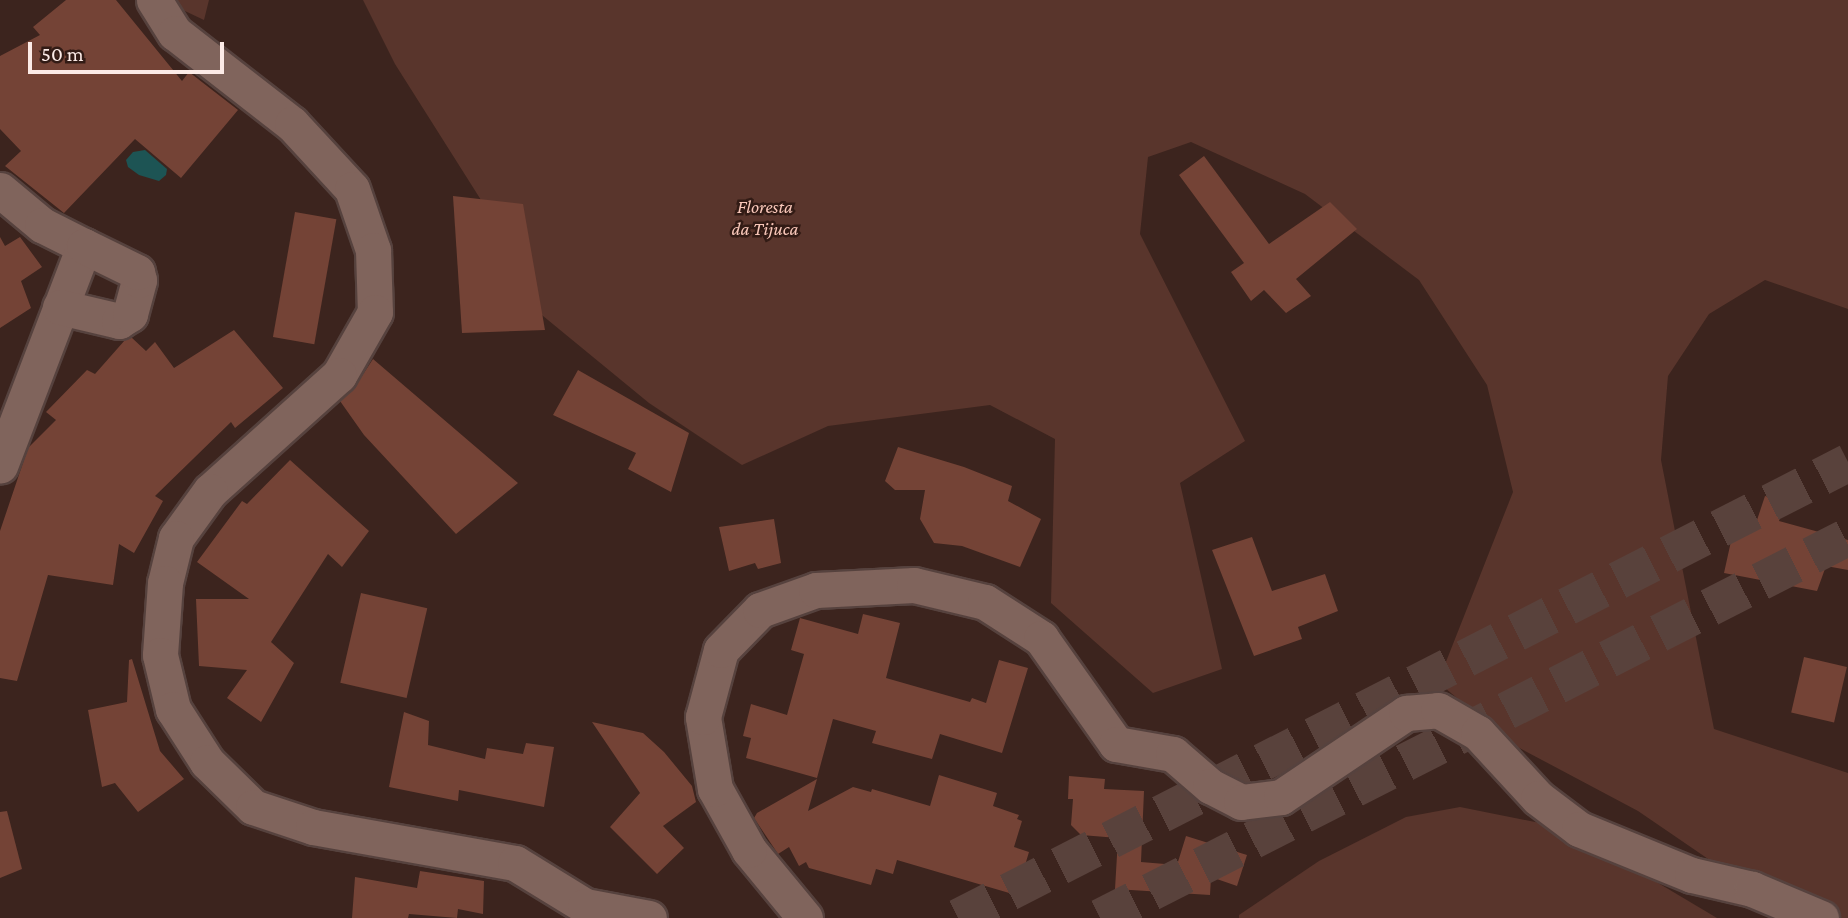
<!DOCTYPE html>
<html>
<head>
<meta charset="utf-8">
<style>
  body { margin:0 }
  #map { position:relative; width:1848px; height:918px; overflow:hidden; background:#3c241e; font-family:"Crimson Pro",serif }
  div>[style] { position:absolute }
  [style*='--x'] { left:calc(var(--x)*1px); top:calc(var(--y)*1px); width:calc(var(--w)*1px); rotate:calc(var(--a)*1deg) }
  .green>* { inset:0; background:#59352c }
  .water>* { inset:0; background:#1d5454 }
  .building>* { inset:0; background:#744336; transform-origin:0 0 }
  .highway-tunnel>* { height:38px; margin-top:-19px; transform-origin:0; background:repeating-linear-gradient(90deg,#59423c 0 38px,transparent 0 57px) }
  .roads { filter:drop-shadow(2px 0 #56423e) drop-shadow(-2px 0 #56423e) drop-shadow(0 2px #56423e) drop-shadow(0 -2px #56423e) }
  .minor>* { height:35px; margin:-17.5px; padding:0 17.5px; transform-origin:17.5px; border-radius:17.5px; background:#80645c }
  span { translate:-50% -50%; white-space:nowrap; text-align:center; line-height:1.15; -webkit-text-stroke:5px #321b15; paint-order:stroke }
  .park-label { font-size:19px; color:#fac8ba; font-style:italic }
  .scale { position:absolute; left:28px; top:42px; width:196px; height:32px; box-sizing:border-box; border:4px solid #fcebe7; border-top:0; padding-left:9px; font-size:21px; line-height:24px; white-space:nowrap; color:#fcebe7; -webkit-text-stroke:5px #321b15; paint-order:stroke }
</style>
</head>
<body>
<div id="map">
  <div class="green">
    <i style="clip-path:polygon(170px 0,209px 0,204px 20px,170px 4px)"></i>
    <i style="clip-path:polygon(363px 0,1848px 0,1848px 309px,1765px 280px,1709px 314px,1668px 376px,1661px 460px,1714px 729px,1848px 773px,1848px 918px,1840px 918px,1736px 878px,1638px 811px,1510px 743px,1438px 682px,1513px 492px,1487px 385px,1419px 280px,1305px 194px,1191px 142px,1148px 157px,1140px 234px,1245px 441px,1180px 483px,1222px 669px,1153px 693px,1051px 603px,1055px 439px,990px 405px,828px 426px,742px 465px,649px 403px,537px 311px,481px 200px,395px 64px)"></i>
    <i style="clip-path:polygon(1460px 807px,1555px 826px,1606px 852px,1717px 918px,1239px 918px,1239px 915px,1319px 861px,1406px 817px)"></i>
  </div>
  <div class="water">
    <i style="clip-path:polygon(145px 150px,167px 169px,166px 175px,159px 181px,139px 175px,128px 167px,126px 160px,133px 152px)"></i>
  </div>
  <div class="building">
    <i style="clip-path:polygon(66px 0,116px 0,182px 81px,189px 72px,238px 110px,181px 178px,135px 139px,64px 213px,5px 166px,21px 151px,0 129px,0 56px,40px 35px,33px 27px)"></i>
    <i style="clip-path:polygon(1204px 156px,1269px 244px,1330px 202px,1357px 229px,1296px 279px,1311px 296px,1286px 313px,1264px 290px,1251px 301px,1231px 272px,1244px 263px,1179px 175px)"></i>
    <i style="clip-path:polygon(453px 196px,523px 204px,545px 330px,462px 333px)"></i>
    <i style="left:295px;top:212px;width:42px;height:127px;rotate:10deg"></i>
    <i style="clip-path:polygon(0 237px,5px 246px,20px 237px,42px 267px,21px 281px,31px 308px,0 328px)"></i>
    <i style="clip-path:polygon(234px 330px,283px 388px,235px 428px,231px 422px,155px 496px,163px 501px,134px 553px,119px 544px,113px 585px,48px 575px,17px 681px,0 678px,0 531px,28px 448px,56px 420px,46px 412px,87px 370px,95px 374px,125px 340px,131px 337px,146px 351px,155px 342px,174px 368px)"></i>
    <i style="clip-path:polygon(373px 359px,518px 483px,456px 534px,364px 435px,340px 401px,356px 385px)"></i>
    <i style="clip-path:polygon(578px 370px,689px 433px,671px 492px,628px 469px,636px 453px,553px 415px)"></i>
    <i style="clip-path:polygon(898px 447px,964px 467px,1012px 486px,1008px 501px,1041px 519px,1020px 567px,962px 546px,934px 543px,920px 519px,925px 490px,895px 490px,885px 481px)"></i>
    <i style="clip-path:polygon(290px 460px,369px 531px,342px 567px,328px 554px,271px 642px,294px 663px,261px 722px,227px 698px,247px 670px,199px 666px,196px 599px,249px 599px,197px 562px,242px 501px,247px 504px)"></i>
    <i style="clip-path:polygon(1765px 496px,1786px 501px,1779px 521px,1848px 540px,1848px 570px,1826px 566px,1817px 591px,1724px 573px,1737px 514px,1757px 520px)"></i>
    <i style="clip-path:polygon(774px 519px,781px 563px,758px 569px,755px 563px,729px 571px,719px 527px)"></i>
    <i style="clip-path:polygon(1252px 537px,1272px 591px,1325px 574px,1338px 611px,1298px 627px,1302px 639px,1254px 656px,1212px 550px)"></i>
    <i style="left:361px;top:593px;width:68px;height:92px;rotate:13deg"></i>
    <i style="clip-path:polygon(863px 614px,900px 623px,886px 678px,970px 702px,972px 698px,986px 703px,999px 660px,1028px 668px,1002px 753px,940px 734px,932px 759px,872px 743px,876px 731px,833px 719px,817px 778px,746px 758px,751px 738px,743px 736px,751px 704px,787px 715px,804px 654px,791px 650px,800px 618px,858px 634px)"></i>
    <i style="left:1804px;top:657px;width:44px;height:57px;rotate:13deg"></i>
    <i style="clip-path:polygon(132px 659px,160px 751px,184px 779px,138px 812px,115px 783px,102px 787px,88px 710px,127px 702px,129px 660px)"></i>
    <i style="clip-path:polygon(404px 712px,429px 721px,428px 745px,485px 759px,487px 748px,523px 754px,526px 743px,554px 747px,544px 807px,459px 790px,458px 801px,389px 787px)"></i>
    <i style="clip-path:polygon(592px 722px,643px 733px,664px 752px,692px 786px,696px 802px,663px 826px,684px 848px,657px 874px,610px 827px,640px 793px)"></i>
    <i style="clip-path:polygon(939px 775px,997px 793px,993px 806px,1019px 815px,1017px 819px,1022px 821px,1014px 847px,1029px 852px,1016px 895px,897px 860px,893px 874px,876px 869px,871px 885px,809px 868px,806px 862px,799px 866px,789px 847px,778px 854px,754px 818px,757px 813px,817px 779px,808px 811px,853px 787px,871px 792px,872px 789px,930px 806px)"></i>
    <i style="clip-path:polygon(1069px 776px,1105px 779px,1104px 789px,1144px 791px,1141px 862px,1177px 865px,1186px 836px,1247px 855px,1237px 886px,1211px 877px,1210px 895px,1115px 889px,1118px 838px,1081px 835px,1071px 825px,1073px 799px,1068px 799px)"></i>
    <i style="clip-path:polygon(7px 811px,22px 869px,0 878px,0 812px)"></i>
    <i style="clip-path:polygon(420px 871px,484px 881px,483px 914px,458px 909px,457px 918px,409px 914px,408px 918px,352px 918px,355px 877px,417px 888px)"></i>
  </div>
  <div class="highway-tunnel">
    <i style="--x:958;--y:918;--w:1000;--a:-27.08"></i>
    <i style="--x:1100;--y:918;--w:839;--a:-26.99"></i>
  </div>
  <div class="roads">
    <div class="minor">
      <i style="--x:154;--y:0;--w:39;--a:58"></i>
      <i style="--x:175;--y:33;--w:148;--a:37.9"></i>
      <i style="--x:292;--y:124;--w:88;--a:47.3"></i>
      <i style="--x:352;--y:189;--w:65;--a:71"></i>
      <i style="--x:373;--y:250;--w:62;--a:88.2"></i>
      <i style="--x:375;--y:312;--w:73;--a:119.7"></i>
      <i style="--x:339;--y:375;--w:173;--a:138"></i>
      <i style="--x:210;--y:491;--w:58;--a:125.9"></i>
      <i style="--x:176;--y:538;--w:46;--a:103.7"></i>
      <i style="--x:165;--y:583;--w:72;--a:94"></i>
      <i style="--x:160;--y:655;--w:56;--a:76.5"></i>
      <i style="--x:173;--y:709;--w:63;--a:57.3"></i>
      <i style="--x:207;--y:762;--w:64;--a:44.4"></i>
      <i style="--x:253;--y:807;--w:63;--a:18.4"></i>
      <i style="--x:313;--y:827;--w:205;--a:10.1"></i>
      <i style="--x:515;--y:863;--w:82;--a:31.6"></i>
      <i style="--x:585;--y:906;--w:65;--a:10.6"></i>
      <i style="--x:0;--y:190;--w:55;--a:39.8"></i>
      <i style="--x:42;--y:225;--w:47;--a:26.6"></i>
      <i style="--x:84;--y:246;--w:235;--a:110.9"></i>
      <i style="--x:60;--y:307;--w:61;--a:13.3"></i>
      <i style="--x:119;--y:321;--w:13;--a:-32"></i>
      <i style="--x:130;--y:314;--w:35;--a:-75"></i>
      <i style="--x:139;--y:280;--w:8;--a:-104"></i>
      <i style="--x:137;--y:272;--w:59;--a:-153.9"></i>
      <i style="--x:805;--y:918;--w:88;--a:-129.5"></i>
      <i style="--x:749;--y:850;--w:70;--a:-119.1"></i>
      <i style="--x:715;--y:789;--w:73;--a:-99.5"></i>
      <i style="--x:703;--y:717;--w:69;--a:-75"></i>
      <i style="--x:721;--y:650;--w:56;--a:-45.7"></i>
      <i style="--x:760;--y:610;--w:59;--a:-19.7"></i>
      <i style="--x:816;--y:590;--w:98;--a:-2.9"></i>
      <i style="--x:914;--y:585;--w:73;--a:13.5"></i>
      <i style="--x:985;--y:602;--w:67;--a:32.7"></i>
      <i style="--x:1041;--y:638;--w:130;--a:54.7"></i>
      <i style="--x:1116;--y:744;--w:58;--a:10"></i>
      <i style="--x:1173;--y:754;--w:49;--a:40.9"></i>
      <i style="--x:1210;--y:786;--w:35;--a:27"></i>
      <i style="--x:1241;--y:802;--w:40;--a:-7.1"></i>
      <i style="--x:1281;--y:797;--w:151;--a:-33.9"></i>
      <i style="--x:1406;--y:713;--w:32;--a:-5"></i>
      <i style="--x:1438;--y:710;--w:46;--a:29.9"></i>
      <i style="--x:1478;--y:733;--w:88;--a:47.3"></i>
      <i style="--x:1538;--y:798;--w:51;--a:37.1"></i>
      <i style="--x:1579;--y:829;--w:122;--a:22.2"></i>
      <i style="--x:1692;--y:875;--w:62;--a:13.1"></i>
      <i style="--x:1752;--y:889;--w:75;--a:22.8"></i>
    </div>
  </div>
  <div class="park-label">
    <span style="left:765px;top:218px">Floresta<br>da Tijuca</span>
  </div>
  <div class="scale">50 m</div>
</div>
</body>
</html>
